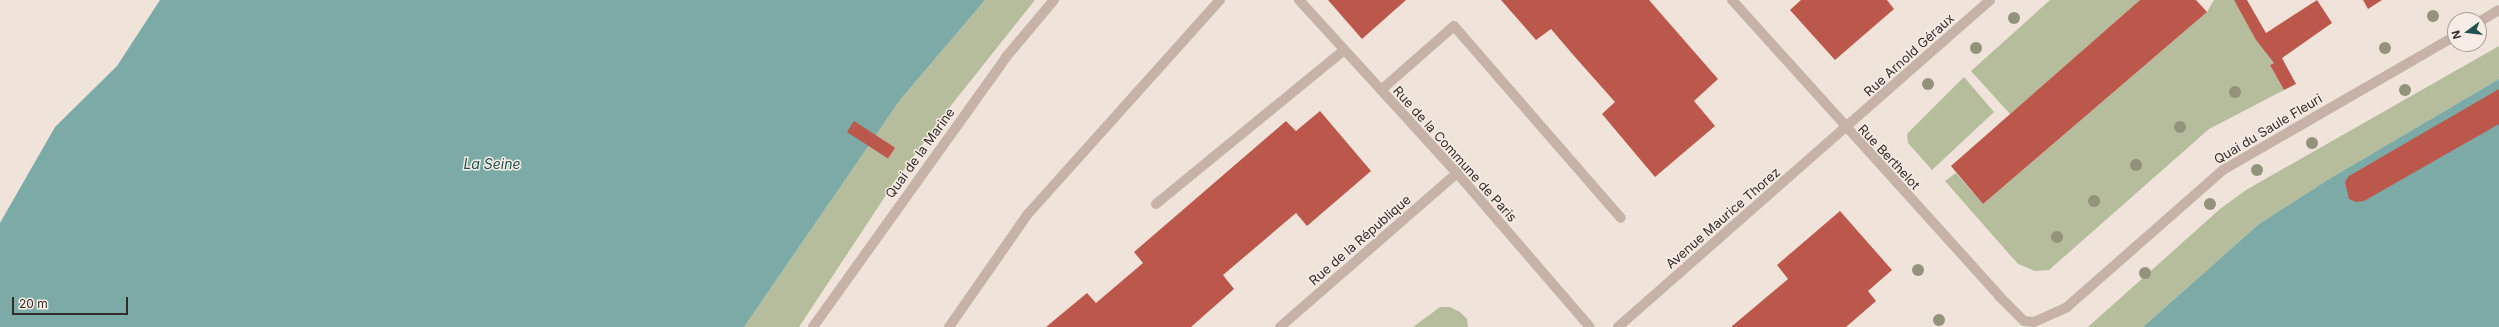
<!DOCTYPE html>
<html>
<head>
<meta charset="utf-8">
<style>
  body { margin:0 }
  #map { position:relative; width:2499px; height:327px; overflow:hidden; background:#efe3da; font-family:Inter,sans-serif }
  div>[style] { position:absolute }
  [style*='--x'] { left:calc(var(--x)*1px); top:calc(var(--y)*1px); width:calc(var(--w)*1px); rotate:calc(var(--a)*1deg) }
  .green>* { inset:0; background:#b6bd9c }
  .water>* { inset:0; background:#7caaa6 }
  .building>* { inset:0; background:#bc584b; transform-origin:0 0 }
  .minor>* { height:10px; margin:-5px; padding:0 5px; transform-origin:5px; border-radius:5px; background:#c6b2a7 }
  .trees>* { width:12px; height:12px; margin:-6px; border-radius:50%; background:#93927b }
  span { translate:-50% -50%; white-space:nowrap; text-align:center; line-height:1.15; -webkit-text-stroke:3px #f7ede6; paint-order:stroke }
  .street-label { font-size:13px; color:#342a27 }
  .water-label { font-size:14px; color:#20524e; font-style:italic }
  .north { position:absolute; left:2447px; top:12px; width:40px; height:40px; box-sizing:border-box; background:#f7ede6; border:1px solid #a99f9a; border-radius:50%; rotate:255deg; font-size:11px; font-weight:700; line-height:16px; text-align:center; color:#342a27 }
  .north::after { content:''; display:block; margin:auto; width:14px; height:18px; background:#20524e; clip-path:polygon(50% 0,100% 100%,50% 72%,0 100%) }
  .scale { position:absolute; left:12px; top:297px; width:116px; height:18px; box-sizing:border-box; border:2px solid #342a27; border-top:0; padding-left:5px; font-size:12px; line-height:14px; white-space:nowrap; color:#342a27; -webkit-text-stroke:3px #f7ede6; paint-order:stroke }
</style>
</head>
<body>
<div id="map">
  <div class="green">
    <i style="clip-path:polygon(985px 0,1035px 0,945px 113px,894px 183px,799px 327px,744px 327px,900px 100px)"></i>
    <i style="clip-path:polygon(2050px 0,2140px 0,2010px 114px,1971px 71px)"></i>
    <i style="clip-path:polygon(2214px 0,2234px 0,2256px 39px,2274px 63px,2270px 65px,2284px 90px,2209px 129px,2049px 270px,2035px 271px,2018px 264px,1945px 181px,1956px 173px,1983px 204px,2207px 12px)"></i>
    <i style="clip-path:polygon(2499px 46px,2499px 79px,2329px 179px,2259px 224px,2143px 327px,2088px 327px,2220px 209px,2246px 190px)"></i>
    <i style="clip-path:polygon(1964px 77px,1994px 112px,1932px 170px,1908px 143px,1907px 134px)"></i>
    <i style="clip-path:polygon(1440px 307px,1450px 307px,1460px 312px,1467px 319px,1468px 327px,1413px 327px)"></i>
  </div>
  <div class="water">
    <i style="clip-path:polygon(160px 0,985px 0,900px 100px,744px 327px,0 327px,0 223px,55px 127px,117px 66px)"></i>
    <i style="clip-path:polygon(2499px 79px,2499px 327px,2143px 327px,2259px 224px,2329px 179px)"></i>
  </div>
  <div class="building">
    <i style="clip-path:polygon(1328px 0,1406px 0,1362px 39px)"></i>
    <i style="clip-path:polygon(1501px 0,1649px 0,1718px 79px,1694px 101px,1715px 126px,1655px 177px,1602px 114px,1615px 102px,1575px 57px,1551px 29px,1536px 40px)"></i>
    <i style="clip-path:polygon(1801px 0,1887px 0,1894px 9px,1835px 60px,1790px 10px)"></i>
    <i style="clip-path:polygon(2140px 0,2196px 0,2207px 12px,1983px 204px,1951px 166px)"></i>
    <i style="clip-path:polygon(2234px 0,2247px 0,2266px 33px,2317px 0,2332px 23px,2282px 58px,2296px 84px,2284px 90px,2270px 65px,2274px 63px,2256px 40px)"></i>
    <i style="clip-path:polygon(2363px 0,2382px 0,2368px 9px)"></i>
    <i style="clip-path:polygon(2499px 89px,2499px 124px,2364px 201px,2356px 202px,2349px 199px,2345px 182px,2349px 176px)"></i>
    <i style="clip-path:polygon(1320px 111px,1371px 171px,1307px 226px,1296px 213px,1223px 275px,1234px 289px,1191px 327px,1046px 327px,1087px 293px,1096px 303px,1143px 263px,1134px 252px,1286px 121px,1296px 131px)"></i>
    <i style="left:854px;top:121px;width:49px;height:13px;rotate:33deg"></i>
    <i style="clip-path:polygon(1840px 211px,1892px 270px,1868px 291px,1876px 301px,1846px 327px,1731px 327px,1788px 279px,1777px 265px)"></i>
  </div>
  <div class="minor">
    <i style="--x:1299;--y:0;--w:234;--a:47.6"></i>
    <i style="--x:1457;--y:173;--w:203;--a:49.2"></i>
    <i style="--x:1732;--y:0;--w:399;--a:47.9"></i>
    <i style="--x:1999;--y:296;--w:35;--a:45"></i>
    <i style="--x:2024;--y:321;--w:10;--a:6"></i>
    <i style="--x:2034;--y:322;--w:36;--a:-24"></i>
    <i style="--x:2067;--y:307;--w:208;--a:-41.3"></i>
    <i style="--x:2223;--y:170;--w:268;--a:-30"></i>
    <i style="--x:2479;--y:22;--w:23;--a:-31"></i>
    <i style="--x:1381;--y:90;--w:97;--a:-41.2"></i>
    <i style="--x:1454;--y:26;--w:254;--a:49"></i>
    <i style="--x:1156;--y:204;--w:243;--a:-39.3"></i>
    <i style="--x:813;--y:327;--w:332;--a:-54.4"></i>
    <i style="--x:1006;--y:57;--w:75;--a:-49.9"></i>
    <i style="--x:949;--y:327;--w:136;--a:-55.1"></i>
    <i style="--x:1027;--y:215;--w:289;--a:-48.1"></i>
    <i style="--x:1280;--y:327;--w:235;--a:-41"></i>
    <i style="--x:1618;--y:327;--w:495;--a:-41.3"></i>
  </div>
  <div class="trees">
    <i style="left:2433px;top:16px"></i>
    <i style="left:2014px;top:18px"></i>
    <i style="left:1976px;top:48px"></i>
    <i style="left:2385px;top:48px"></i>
    <i style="left:1928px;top:84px"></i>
    <i style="left:2405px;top:90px"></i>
    <i style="left:2235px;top:92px"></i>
    <i style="left:2180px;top:127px"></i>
    <i style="left:2312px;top:143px"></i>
    <i style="left:2136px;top:165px"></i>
    <i style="left:2257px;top:170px"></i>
    <i style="left:2094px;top:201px"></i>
    <i style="left:2210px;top:204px"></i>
    <i style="left:2057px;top:237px"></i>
    <i style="left:1918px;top:270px"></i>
    <i style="left:2145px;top:273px"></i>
    <i style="left:1939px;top:320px"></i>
  </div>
  <div class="street-label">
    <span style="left:1909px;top:55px;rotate:-42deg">Rue Arnold Géraux</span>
    <span style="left:2268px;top:129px;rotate:-31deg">Quai du Saule Fleuri</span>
    <span style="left:920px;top:153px;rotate:-54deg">Quai de la Marine</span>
    <span style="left:1455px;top:154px;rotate:48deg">Rue de la Commune de Paris</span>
    <span style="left:1889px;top:157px;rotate:47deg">Rue Berthelot</span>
    <span style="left:1723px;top:218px;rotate:-41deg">Avenue Maurice Thorez</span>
    <span style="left:1360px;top:240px;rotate:-41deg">Rue de la République</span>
  </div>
  <div class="water-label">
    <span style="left:492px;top:164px">La Seine</span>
  </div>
  <div class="north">N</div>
  <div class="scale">20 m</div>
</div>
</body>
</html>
